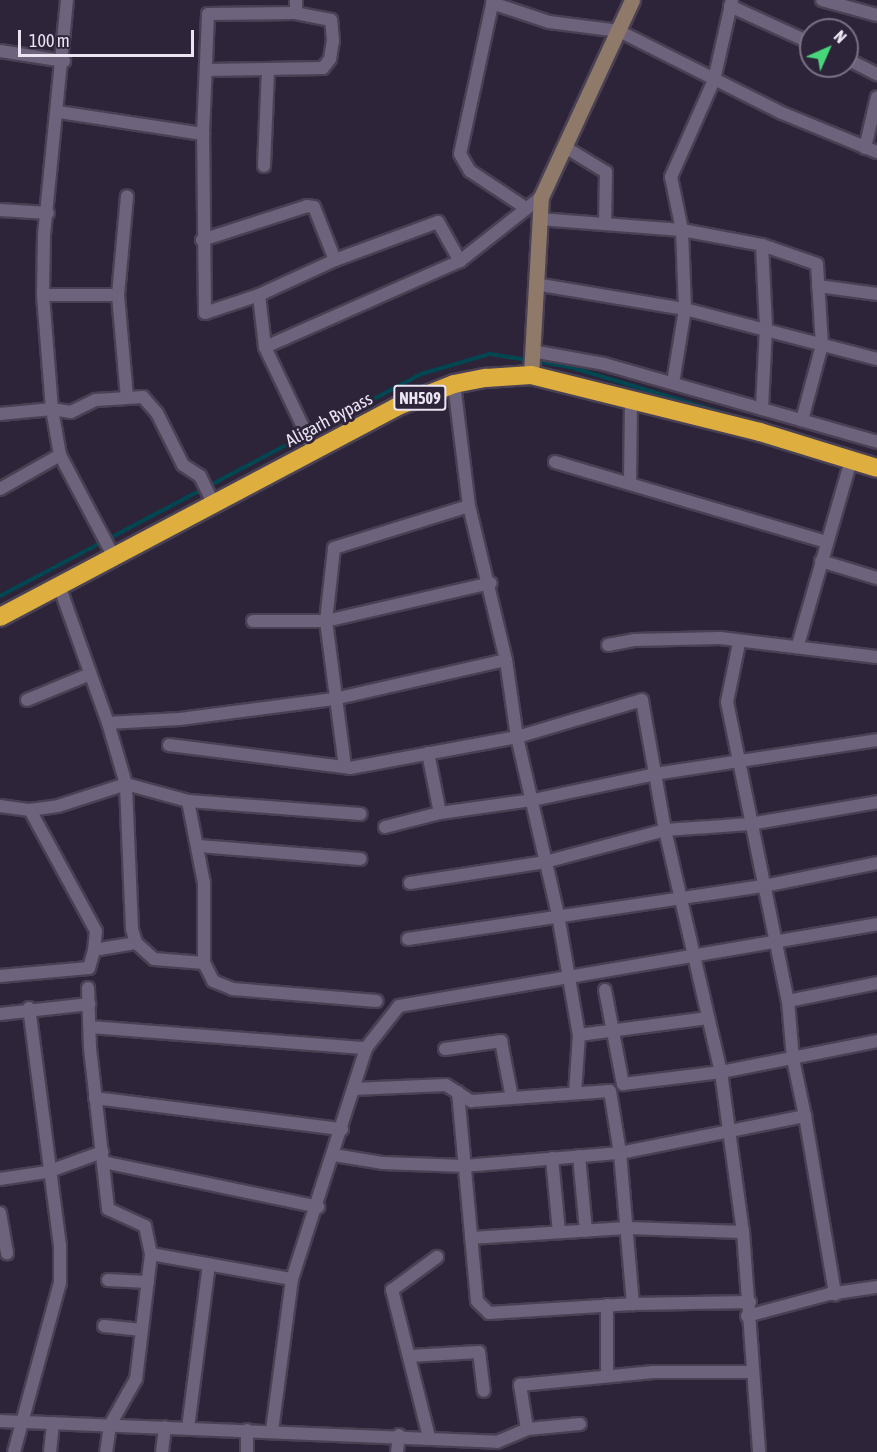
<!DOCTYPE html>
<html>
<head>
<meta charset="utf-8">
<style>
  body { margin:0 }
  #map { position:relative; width:877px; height:1452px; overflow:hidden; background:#2d243a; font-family:"Asap Condensed",sans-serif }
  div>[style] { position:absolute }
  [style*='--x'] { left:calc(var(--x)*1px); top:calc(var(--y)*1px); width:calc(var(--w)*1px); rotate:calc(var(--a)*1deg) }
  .stream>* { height:4px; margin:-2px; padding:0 2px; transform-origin:2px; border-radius:2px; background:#004751 }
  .roads { filter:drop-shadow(2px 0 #494153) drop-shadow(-2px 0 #494153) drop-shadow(0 2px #494153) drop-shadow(0 -2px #494153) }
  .street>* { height:12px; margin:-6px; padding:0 6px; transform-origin:6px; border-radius:6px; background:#6d637c }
  .secondary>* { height:15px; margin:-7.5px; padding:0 7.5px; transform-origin:7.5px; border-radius:7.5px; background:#8f7a69 }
  .highway>* { height:18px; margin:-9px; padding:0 9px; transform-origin:9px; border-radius:9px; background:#deaf3e }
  span { translate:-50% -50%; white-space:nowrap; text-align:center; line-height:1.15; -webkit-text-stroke:6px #2d243a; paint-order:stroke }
  .shield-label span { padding:2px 4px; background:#2d243a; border:2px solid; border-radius:4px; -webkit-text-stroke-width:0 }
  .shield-label { font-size:16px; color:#eae4f3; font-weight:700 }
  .street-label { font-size:18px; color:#eae4f3 }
  .north { position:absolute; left:799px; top:18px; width:60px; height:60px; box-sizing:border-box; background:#2d243a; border:2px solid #797184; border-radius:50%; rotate:45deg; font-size:16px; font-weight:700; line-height:24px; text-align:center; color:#eae4f3 }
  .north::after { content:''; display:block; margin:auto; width:21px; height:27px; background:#46d77a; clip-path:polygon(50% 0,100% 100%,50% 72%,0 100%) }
  .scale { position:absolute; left:18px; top:30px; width:176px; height:27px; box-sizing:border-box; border:3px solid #eae4f3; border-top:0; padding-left:8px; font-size:18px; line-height:21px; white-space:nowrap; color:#eae4f3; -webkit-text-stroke:4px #2d243a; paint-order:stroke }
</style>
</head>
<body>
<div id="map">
  <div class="stream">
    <i style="--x:535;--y:361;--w:36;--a:10"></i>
    <i style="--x:570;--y:367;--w:167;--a:16.7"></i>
    <i style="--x:0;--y:596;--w:476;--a:-27.8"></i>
    <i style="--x:421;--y:374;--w:72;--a:-16.2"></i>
    <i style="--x:490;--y:354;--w:38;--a:9"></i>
  </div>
  <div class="roads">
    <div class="street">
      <i style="--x:67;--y:0;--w:236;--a:95.6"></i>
      <i style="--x:44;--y:235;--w:60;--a:91"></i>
      <i style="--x:43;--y:295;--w:114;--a:85.5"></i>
      <i style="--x:52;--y:409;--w:47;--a:80.1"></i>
      <i style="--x:60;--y:455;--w:115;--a:62.1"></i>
      <i style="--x:493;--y:0;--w:157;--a:102.1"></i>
      <i style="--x:460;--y:154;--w:20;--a:60"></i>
      <i style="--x:470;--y:171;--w:67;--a:33.5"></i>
      <i style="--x:822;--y:0;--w:57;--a:15.3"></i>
      <i style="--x:492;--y:3;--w:60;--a:18.4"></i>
      <i style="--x:549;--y:22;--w:71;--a:7.3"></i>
      <i style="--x:619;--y:31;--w:182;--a:26.7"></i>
      <i style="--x:782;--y:113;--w:103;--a:22.3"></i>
      <i style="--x:730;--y:6;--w:89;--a:24.6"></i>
      <i style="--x:0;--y:51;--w:65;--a:8.9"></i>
      <i style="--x:847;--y:59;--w:34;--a:27"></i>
      <i style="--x:207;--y:70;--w:116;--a:-1"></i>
      <i style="--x:323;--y:68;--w:11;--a:-52"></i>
      <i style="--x:330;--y:59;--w:18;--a:-81"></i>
      <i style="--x:333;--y:41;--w:21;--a:-95"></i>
      <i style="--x:331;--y:20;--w:36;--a:-169"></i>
      <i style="--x:59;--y:112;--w:146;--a:8.7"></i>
      <i style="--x:565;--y:147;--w:48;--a:31.4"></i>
      <i style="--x:606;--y:172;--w:50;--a:91.1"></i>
      <i style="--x:865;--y:148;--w:52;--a:-76.8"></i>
      <i style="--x:264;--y:166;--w:96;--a:-87.6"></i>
      <i style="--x:0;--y:210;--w:48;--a:3.6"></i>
      <i style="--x:539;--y:219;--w:143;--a:4.4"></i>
      <i style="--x:682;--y:230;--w:81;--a:10.6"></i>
      <i style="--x:762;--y:245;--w:58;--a:19.1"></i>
      <i style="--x:817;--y:264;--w:81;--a:86.5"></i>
      <i style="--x:822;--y:345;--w:78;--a:104.9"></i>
      <i style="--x:202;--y:240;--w:110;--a:-17.9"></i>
      <i style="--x:307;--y:206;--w:7;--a:8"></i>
      <i style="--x:314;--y:207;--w:57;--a:68.4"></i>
      <i style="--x:762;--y:245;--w:82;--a:87.2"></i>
      <i style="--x:766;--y:327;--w:82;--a:92.8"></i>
      <i style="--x:535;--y:284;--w:152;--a:9.5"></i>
      <i style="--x:685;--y:309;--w:198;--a:14.6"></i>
      <i style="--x:818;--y:286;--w:60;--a:7.7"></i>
      <i style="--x:43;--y:295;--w:75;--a:0"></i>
      <i style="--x:118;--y:295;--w:99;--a:-84.8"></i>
      <i style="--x:118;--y:295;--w:103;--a:85"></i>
      <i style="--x:259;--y:295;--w:57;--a:161.6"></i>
      <i style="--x:205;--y:313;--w:179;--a:-90.6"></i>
      <i style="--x:203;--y:134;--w:120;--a:-87.6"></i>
      <i style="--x:208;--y:14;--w:88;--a:-0.7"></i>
      <i style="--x:296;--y:13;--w:13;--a:-90"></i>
      <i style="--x:265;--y:347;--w:213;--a:-23.8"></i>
      <i style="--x:460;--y:261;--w:103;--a:-38.3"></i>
      <i style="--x:532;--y:351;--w:73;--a:10.2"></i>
      <i style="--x:604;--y:364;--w:284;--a:15.9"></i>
      <i style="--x:673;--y:383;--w:75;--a:-80.8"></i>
      <i style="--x:685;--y:309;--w:79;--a:-92.2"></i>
      <i style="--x:682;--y:230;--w:54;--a:-101.7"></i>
      <i style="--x:671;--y:177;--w:106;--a:-66.1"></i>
      <i style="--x:714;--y:80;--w:82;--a:-77.3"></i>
      <i style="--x:454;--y:384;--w:123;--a:83"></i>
      <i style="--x:469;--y:506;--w:158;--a:76.5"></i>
      <i style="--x:506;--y:660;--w:78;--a:81.9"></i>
      <i style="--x:517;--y:737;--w:183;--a:77"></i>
      <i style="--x:558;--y:915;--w:122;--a:80.1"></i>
      <i style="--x:579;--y:1035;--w:58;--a:93.9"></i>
      <i style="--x:0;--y:414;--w:52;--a:-5.5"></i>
      <i style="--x:52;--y:409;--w:19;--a:9"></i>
      <i style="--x:71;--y:412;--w:28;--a:-26"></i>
      <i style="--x:96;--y:400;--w:47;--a:-3.7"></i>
      <i style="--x:143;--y:397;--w:21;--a:49"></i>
      <i style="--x:157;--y:413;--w:58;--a:63.4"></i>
      <i style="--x:183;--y:465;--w:20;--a:33"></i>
      <i style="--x:200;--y:476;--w:32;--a:64"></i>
      <i style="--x:315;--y:452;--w:116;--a:-115.5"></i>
      <i style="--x:265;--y:347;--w:52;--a:-96.6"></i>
      <i style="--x:259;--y:295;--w:84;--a:-24.7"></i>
      <i style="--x:335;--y:260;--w:110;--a:-20.3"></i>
      <i style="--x:438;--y:222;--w:45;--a:60.6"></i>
      <i style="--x:555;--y:462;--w:283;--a:16.4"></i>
      <i style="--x:630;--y:484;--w:84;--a:-89.3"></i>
      <i style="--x:0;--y:489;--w:69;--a:-29.5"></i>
      <i style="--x:821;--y:561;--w:59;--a:16.9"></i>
      <i style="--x:253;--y:621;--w:73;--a:0"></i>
      <i style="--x:326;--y:621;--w:169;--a:-13"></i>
      <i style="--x:739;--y:643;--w:60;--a:101.5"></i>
      <i style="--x:727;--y:702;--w:305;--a:78.5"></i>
      <i style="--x:788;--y:1001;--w:58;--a:85.1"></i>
      <i style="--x:793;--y:1059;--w:58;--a:78.1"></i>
      <i style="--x:608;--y:645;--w:26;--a:-11"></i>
      <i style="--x:634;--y:640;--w:86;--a:-1.3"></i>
      <i style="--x:720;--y:638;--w:158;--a:6.9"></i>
      <i style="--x:798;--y:645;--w:192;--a:-74"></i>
      <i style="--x:27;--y:700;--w:68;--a:-22.4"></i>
      <i style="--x:108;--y:723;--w:72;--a:-3.2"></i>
      <i style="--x:180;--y:719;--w:155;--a:-7.4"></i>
      <i style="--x:334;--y:699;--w:176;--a:-12.8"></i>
      <i style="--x:169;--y:745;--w:182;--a:7.2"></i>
      <i style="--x:350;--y:768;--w:170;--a:-10.5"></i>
      <i style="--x:517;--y:737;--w:130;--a:-16.5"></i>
      <i style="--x:642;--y:700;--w:132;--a:80"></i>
      <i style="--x:665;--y:830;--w:248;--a:77"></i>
      <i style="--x:721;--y:1072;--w:162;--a:82.2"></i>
      <i style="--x:743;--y:1232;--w:221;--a:85.8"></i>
      <i style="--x:428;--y:753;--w:61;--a:78.7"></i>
      <i style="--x:345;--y:767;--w:147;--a:-97.4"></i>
      <i style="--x:326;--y:621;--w:73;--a:-83.7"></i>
      <i style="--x:334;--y:548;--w:141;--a:-17.3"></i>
      <i style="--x:188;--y:801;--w:84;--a:79"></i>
      <i style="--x:204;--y:883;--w:80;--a:90"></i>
      <i style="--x:204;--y:963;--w:20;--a:63"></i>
      <i style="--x:213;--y:981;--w:22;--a:22"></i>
      <i style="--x:233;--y:989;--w:144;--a:4.8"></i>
      <i style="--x:0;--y:806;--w:30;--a:8"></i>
      <i style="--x:30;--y:810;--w:28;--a:-8"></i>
      <i style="--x:58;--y:806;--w:71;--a:-17.9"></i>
      <i style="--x:126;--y:784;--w:64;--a:-106.4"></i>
      <i style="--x:108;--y:723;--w:143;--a:-109.6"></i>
      <i style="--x:385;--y:827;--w:57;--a:-14.3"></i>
      <i style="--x:440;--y:813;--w:94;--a:-8"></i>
      <i style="--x:533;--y:800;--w:125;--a:-12"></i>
      <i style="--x:655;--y:774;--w:225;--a:-8.7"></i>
      <i style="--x:199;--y:846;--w:162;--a:4.6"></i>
      <i style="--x:410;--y:883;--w:137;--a:-8.8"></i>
      <i style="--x:545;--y:862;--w:124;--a:-14.9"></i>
      <i style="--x:665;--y:830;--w:85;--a:-4"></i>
      <i style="--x:750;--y:824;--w:129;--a:-9.8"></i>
      <i style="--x:408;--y:939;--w:360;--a:-8.5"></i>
      <i style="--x:764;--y:886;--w:115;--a:-11.5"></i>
      <i style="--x:94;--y:950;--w:43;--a:-9.5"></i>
      <i style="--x:204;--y:963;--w:50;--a:-175.4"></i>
      <i style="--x:154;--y:959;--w:24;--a:-138"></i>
      <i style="--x:136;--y:943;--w:15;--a:-106"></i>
      <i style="--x:132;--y:929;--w:145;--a:-92.4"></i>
      <i style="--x:126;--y:784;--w:64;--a:15.3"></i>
      <i style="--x:188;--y:801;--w:173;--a:4.3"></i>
      <i style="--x:0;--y:976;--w:89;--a:-5.1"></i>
      <i style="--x:89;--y:968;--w:19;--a:-74"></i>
      <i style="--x:94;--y:950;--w:19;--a:-84"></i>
      <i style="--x:96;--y:931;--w:138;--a:-118.6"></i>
      <i style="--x:88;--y:988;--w:60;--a:88.1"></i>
      <i style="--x:90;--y:1048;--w:162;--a:83.6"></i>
      <i style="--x:108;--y:1209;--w:41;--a:24.7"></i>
      <i style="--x:145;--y:1226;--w:29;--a:78"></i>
      <i style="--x:151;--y:1254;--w:126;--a:96.8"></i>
      <i style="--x:136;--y:1379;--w:53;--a:119.5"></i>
      <i style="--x:110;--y:1425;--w:27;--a:98"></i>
      <i style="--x:605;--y:990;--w:96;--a:79.2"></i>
      <i style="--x:623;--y:1084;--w:99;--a:-7"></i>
      <i style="--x:721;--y:1072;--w:159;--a:-11.2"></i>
      <i style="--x:788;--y:1001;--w:91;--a:-11.4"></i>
      <i style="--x:0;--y:1014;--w:90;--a:-6.4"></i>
      <i style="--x:90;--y:1027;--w:277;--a:4.4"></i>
      <i style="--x:579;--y:1035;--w:130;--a:-7.5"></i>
      <i style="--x:445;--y:1049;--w:57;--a:-8.1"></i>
      <i style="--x:501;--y:1041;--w:58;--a:79.1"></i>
      <i style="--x:353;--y:1089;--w:93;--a:-2.5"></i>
      <i style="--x:446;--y:1085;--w:30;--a:33"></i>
      <i style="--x:471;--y:1101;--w:139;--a:-4.1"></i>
      <i style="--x:610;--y:1091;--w:63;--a:80.8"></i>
      <i style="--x:620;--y:1153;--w:189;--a:-11.3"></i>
      <i style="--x:805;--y:1116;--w:181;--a:80.4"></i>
      <i style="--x:458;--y:1092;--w:210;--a:84.8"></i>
      <i style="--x:477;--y:1301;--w:17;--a:45"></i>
      <i style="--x:489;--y:1313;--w:144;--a:-3.6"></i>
      <i style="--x:633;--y:1304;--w:117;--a:-1"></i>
      <i style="--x:95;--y:1098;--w:249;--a:7.2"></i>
      <i style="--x:334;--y:1155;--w:50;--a:9.3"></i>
      <i style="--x:383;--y:1163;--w:81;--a:2.1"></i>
      <i style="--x:464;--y:1166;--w:157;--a:-4.8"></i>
      <i style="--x:620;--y:1153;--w:152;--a:85.1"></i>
      <i style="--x:579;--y:1156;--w:75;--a:84.7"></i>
      <i style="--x:552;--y:1158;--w:74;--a:84.6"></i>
      <i style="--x:103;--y:1162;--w:220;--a:11.8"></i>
      <i style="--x:0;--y:1179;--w:48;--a:-8.5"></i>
      <i style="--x:47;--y:1172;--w:59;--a:-20"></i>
      <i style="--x:0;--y:1213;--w:41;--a:80.1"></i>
      <i style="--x:471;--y:1238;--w:156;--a:-3.7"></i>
      <i style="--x:627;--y:1228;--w:116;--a:2"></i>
      <i style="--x:151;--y:1254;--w:143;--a:10.1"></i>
      <i style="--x:108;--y:1280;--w:40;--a:2.9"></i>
      <i style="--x:607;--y:1305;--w:71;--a:90"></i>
      <i style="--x:747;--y:1316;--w:85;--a:-15"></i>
      <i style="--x:829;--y:1294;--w:49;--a:-8.3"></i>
      <i style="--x:104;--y:1326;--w:38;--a:6"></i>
      <i style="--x:409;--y:1356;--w:70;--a:-3.3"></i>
      <i style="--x:479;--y:1352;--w:39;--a:83"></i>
      <i style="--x:0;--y:1421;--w:497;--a:2.4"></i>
      <i style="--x:497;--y:1442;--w:33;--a:-23"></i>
      <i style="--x:580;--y:1424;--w:53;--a:174.6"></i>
      <i style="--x:527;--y:1429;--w:45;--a:-99"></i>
      <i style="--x:520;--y:1385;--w:134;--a:-5.6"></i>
      <i style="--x:653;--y:1372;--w:98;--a:0"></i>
      <i style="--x:188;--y:1428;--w:165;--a:-82.7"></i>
      <i style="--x:272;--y:1431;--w:153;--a:-82.5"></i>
      <i style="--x:292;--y:1279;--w:243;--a:-72.2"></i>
      <i style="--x:366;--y:1048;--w:53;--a:-51.8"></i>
      <i style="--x:399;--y:1006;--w:485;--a:-9.7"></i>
      <i style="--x:429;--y:1437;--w:152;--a:-104.1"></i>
      <i style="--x:392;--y:1290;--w:56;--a:-36.3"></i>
      <i style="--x:14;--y:1452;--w:175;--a:-74.8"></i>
      <i style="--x:60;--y:1283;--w:37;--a:-90"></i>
      <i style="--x:60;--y:1246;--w:240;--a:-97.4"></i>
      <i style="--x:50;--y:1452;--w:29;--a:-84"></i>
      <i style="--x:162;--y:1452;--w:25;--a:-83"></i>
      <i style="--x:247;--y:1452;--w:22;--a:-90"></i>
      <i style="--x:397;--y:1452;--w:17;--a:-83"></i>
    </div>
    <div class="secondary">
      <i style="--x:531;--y:375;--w:178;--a:-86.8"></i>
      <i style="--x:541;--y:197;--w:217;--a:-65.2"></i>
    </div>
    <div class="highway">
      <i style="--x:0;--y:617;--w:448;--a:-27.9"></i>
      <i style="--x:396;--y:407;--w:62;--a:-21.6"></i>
      <i style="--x:454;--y:384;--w:33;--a:-11"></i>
      <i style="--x:486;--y:378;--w:45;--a:-3.8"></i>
      <i style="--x:531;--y:375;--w:236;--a:14"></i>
      <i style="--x:760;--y:432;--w:122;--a:17.1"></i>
    </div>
  </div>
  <div class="shield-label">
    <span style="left:420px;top:398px">NH509</span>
  </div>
  <div class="street-label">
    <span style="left:329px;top:420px;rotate:-28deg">Aligarh Bypass</span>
  </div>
  <div class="north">N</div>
  <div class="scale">100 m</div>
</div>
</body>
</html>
